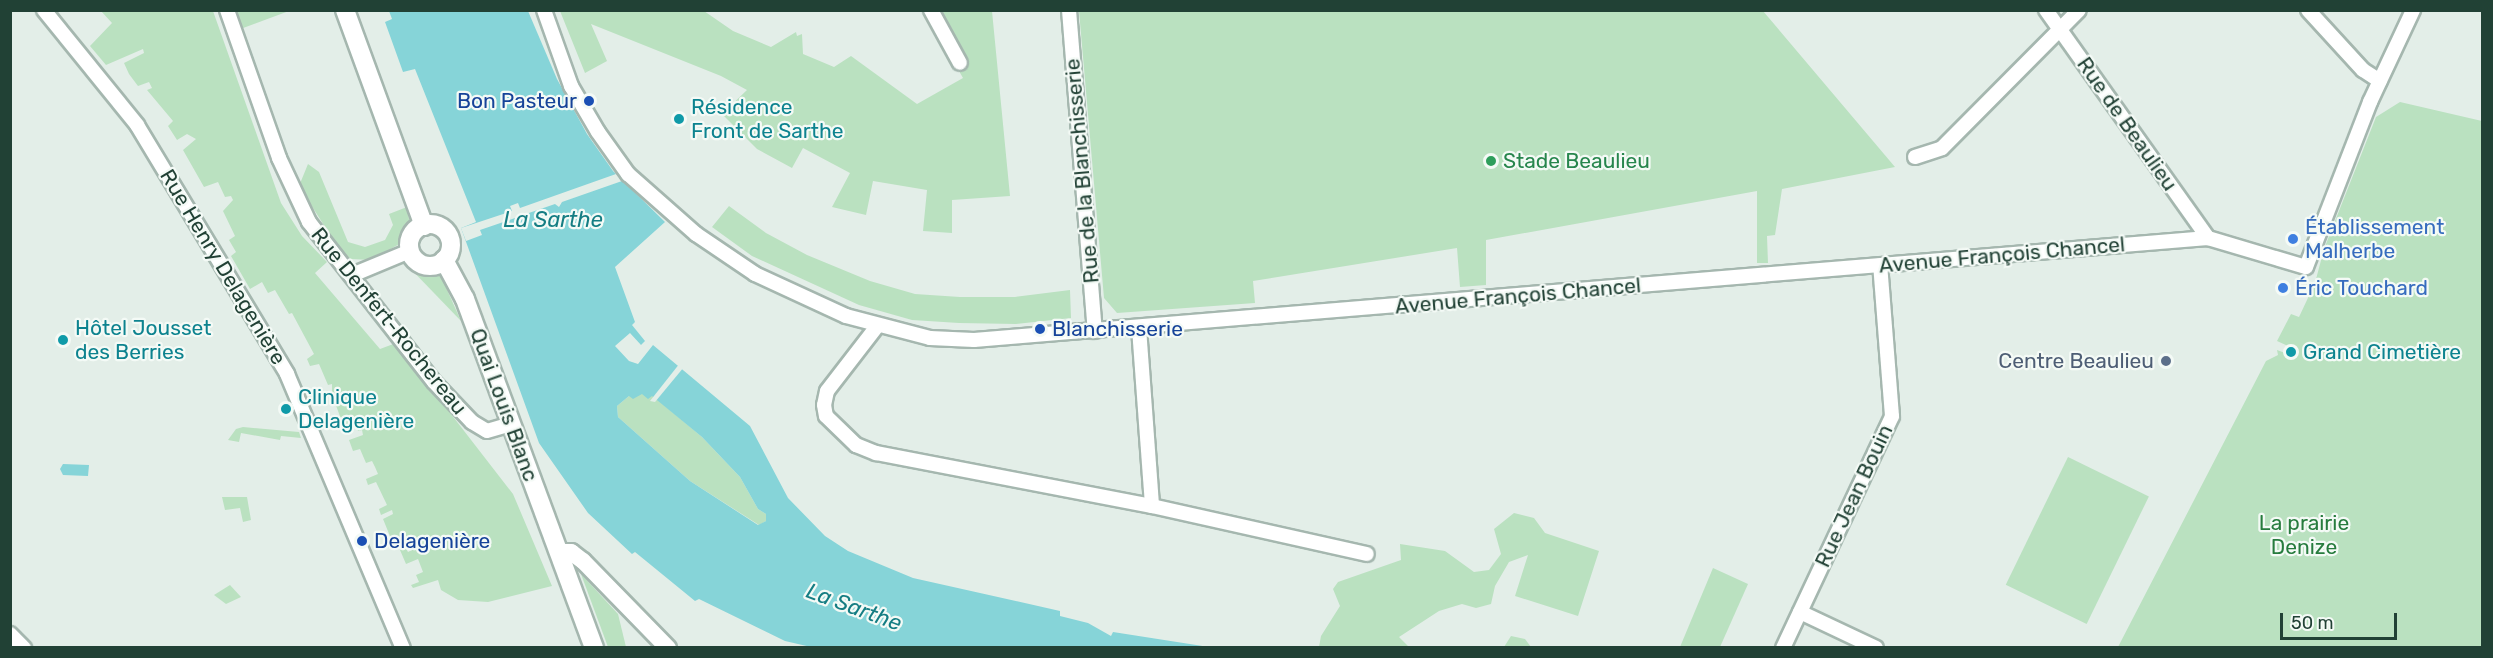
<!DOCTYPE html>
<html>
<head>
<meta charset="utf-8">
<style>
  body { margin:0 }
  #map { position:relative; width:2493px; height:658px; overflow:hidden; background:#e3eee8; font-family:Rubik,sans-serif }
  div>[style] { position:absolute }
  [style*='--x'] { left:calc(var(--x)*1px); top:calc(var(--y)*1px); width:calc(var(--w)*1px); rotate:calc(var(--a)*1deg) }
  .green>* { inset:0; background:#bae1c0; transform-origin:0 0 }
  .water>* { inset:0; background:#86d4d8 }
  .pier>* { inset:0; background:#e3eee8 }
  .roads { filter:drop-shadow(2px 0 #a5b7af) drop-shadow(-2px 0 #a5b7af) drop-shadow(0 2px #a5b7af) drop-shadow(0 -2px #a5b7af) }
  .minor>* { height:14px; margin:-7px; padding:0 7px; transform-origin:7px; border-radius:7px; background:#fff }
  .tertiary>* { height:16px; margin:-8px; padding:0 8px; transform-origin:8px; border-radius:8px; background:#fff }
  .secondary>* { height:18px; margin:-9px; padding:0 9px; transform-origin:9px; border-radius:9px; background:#fff }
  .secondary>.ring { margin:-9px; padding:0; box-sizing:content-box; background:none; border:18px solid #fff; border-radius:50% }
  .dots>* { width:16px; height:16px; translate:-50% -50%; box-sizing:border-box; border:3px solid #f4faf6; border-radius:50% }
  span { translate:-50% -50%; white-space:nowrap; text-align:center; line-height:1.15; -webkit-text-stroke:4.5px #f4faf6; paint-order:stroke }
  .transit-label { font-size:21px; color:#164399 }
  .right { translate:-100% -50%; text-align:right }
  .left { translate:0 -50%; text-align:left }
  .culture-label { font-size:21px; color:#0d838f }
  .street-label { font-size:21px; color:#214135 }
  .leisure-label { font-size:21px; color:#27864d }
  .shop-label { font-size:21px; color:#366cbe }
  .service-label { font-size:21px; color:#4e5e75 }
  .park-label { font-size:21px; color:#277c3e }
  .water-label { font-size:22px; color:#157d83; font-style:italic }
  .frame { position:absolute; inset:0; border:12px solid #214135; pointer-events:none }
  .scale { position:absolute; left:2280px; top:613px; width:117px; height:27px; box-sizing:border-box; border:3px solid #214135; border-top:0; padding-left:8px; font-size:18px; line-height:21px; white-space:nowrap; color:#214135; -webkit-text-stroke:4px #f4faf6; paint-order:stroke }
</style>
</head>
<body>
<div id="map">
  <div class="green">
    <i style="clip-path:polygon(227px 10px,289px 11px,235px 31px)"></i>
    <i style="clip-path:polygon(101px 11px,213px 11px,281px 203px,302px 236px,327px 262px,315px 273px,380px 349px,396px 343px,513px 494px,552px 586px,488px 602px,458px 600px,441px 590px,438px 580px,413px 588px,411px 585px,419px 582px,416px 575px,423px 572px,418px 559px,406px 564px,400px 550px,405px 547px,408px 552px,420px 546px,413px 538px,394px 546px,383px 519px,393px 514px,392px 510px,381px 515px,379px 509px,387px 505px,376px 482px,368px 485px,366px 479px,378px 474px,375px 467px,372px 461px,366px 463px,360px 449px,353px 451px,349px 440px,363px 435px,362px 430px,358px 431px,356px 425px,345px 430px,334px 400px,341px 397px,339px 392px,332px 395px,332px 384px,328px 385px,319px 364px,310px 366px,307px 359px,314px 354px,292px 313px,289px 314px,275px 290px,268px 293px,262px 282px,250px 289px,231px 256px,236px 252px,229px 240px,235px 236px,223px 211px,233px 200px,231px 196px,225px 197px,218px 182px,204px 187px,183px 150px,196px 139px,187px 134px,177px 140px,168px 126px,173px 121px,147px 90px,152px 88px,149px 82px,138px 86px,129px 74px,124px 63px,144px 53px,143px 49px,106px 65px,90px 46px,112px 23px)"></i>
    <i style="clip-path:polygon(560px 11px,704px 11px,733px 31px,771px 47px,796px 32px,797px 36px,802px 34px,803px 54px,834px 67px,851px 56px,917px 104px,963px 78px,927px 15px,935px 11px,992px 11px,1010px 196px,952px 200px,952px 233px,923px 231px,927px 190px,873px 181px,866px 215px,832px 207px,850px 173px,803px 148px,792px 168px,757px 149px,722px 114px,747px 90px,721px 76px,591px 24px,607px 61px,585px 73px)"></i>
    <i style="clip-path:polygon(1079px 11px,1763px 11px,1895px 167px,1782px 189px,1775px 235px,1767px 236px,1768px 263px,1757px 263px,1757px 191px,1486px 240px,1486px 285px,1460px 287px,1457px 248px,1253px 281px,1255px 303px,1117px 313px,1104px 298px)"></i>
    <i style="clip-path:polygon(2400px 102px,2482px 121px,2482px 647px,2118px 647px,2266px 361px,2278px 355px,2277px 350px,2294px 356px,2297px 350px,2277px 341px,2291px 314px,2299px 317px,2315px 283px,2324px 249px,2376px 117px)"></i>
    <i style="clip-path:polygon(308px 164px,319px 172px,348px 242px,365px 247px,385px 240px,393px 225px,389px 214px,407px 207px,410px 225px,403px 242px,371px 260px,351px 259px,341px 252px,299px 186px)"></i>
    <i style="clip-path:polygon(729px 206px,766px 233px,807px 255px,870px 281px,915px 294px,960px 297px,1015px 297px,1070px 290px,1071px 318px,1016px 324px,959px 323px,912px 320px,859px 305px,752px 256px,712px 227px)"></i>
    <i style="clip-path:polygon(407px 265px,440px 274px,461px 321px)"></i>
    <i style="clip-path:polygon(642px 393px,652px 395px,702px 437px,740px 477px,758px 509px,766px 514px,766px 521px,759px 525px,690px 481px,618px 417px,617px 406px,629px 396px)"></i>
    <i style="clip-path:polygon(243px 427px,299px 432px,301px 438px,281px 436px,280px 440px,241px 433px,239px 442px,228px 440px,236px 429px)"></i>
    <i style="left:2068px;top:457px;width:90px;height:142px;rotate:26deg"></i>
    <i style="clip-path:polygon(222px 497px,247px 497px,251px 520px,243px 522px,240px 508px,225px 510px)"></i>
    <i style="clip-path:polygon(1514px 513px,1534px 518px,1545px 533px,1599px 551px,1578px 616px,1515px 596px,1528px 555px,1509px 562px,1495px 586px,1491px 604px,1476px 608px,1462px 604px,1439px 611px,1399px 637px,1409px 647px,1319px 647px,1321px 636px,1340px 606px,1333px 589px,1338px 582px,1401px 560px,1400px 544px,1445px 551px,1474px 572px,1489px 570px,1501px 554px,1494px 529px)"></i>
    <i style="clip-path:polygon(1713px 568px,1748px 584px,1720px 647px,1680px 647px)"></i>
    <i style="clip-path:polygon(581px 574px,618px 614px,626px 647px,608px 647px)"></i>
    <i style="clip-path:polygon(230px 585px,241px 597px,226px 604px,214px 595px)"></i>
    <i style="clip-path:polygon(1511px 636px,1525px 639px,1531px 647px,1504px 647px)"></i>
  </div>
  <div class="water">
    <i style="clip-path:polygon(evenodd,381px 11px,528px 11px,557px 79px,587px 134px,613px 171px,665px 222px,615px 267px,635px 322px,632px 325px,645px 341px,641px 345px,630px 333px,615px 346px,629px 361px,638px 364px,653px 345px,750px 426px,788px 498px,825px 536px,848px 551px,913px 578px,1060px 611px,1060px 616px,1088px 623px,1111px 636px,1113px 632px,1209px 647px,811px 647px,785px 641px,699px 599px,695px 601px,635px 552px,632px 554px,588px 513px,539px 443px,461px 228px,476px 222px,415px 69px,403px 72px,385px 22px,392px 19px,389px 11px,381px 11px,642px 394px,648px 399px,652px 396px,702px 437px,740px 477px,758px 509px,766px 514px,766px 521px,758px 525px,690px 481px,618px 417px,617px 406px,629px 396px,633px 399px,642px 394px)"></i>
    <i style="clip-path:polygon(63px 464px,89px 465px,88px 476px,63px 475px,60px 469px)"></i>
  </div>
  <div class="pier">
    <i style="clip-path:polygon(616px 174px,622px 181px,562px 202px,559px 207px,555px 204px,523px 215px,520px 222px,515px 218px,480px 230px,482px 235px,466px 241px,461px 228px,512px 211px,510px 206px,518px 203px,520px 208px)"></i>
    <i style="clip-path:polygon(680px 363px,684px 367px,655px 402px,650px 401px)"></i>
  </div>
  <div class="roads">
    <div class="minor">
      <i style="--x:44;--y:10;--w:148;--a:51"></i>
      <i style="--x:137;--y:125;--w:291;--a:58.9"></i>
      <i style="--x:287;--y:374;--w:298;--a:67.1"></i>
      <i style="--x:227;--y:10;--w:157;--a:70.6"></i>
      <i style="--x:279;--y:158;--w:71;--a:64.9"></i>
      <i style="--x:309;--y:222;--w:203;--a:52"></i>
      <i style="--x:434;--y:382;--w:55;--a:46.5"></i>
      <i style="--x:472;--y:422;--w:17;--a:31"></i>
      <i style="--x:487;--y:431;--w:26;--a:-16"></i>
      <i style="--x:544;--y:10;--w:81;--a:70.4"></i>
      <i style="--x:571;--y:86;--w:53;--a:59.6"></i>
      <i style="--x:598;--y:132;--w:52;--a:54.5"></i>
      <i style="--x:628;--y:174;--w:91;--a:41.4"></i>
      <i style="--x:696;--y:234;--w:71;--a:34.1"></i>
      <i style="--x:755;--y:274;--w:100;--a:24.8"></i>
      <i style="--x:846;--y:316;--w:87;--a:14.7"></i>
      <i style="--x:930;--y:338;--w:44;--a:2.6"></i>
      <i style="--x:974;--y:340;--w:1238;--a:-4.73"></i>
      <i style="--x:2208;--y:238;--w:102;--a:16.5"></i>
      <i style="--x:2306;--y:267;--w:177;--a:-68.8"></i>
      <i style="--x:2370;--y:102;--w:102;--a:-64.9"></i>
      <i style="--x:931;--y:10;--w:60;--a:61.3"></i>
      <i style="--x:1069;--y:10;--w:322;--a:85.4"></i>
      <i style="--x:2046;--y:10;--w:280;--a:54.6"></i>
      <i style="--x:2308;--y:10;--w:81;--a:47.5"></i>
      <i style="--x:2363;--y:70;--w:20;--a:33"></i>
      <i style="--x:1915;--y:157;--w:28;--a:-18"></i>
      <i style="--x:1942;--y:148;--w:194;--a:-45.2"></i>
      <i style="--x:352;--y:275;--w:63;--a:-22.5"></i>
      <i style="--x:878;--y:325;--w:83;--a:127.7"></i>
      <i style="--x:827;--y:391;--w:14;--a:102"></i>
      <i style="--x:824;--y:405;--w:11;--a:80"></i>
      <i style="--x:826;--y:416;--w:42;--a:44"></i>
      <i style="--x:856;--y:445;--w:22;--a:22"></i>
      <i style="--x:876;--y:453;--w:281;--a:10.9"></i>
      <i style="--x:1152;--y:506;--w:220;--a:12.6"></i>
      <i style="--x:1139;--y:328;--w:178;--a:85.8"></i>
      <i style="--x:1800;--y:612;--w:84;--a:25.3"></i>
      <i style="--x:10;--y:634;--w:20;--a:45"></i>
      <i style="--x:1783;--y:648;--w:256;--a:-64.8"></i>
      <i style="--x:1892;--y:416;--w:151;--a:-94.5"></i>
    </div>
    <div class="tertiary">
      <i style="--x:560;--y:552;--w:11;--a:0"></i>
      <i style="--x:571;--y:552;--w:15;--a:37"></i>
      <i style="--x:583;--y:561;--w:122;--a:45.7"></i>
    </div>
    <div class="secondary">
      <i style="--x:345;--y:10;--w:230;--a:69.9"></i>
      <i class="ring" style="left:409px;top:224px;width:24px;height:24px"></i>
      <i style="--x:444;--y:260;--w:44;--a:61.7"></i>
      <i style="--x:465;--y:299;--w:372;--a:69.7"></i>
    </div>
  </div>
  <div class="dots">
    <i style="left:589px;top:101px;background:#1a4fb4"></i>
    <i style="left:679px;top:119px;background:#0f9aa8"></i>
    <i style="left:1491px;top:161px;background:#2e9e5b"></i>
    <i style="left:2293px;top:239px;background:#3f7fe0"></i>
    <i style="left:2283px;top:288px;background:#3f7fe0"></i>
    <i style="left:1040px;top:329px;background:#1a4fb4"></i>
    <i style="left:63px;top:340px;background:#0f9aa8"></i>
    <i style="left:2291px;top:352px;background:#0f9aa8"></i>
    <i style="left:2166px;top:361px;background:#5c6f8a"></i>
    <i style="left:286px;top:409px;background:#0f9aa8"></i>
    <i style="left:362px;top:541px;background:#1a4fb4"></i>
  </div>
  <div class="transit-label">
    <span class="right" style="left:577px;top:101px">Bon Pasteur</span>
    <span class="left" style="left:1052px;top:329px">Blanchisserie</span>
    <span class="left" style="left:374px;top:541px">Delagenière</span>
  </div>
  <div class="culture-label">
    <span class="left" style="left:691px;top:119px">Résidence<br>Front de Sarthe</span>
    <span class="left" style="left:75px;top:340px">Hôtel Jousset<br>des Berries</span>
    <span class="left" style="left:2303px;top:352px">Grand Cimetière</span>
    <span class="left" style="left:298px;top:409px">Clinique<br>Delagenière</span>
  </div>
  <div class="street-label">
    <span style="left:2127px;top:124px;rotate:55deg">Rue de Beaulieu</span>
    <span style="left:1082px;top:171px;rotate:-95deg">Rue de la Blanchisserie</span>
    <span style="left:2002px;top:255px;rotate:-5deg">Avenue François Chancel</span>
    <span style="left:223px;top:267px;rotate:59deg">Rue Henry Delagenière</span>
    <span style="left:1518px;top:296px;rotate:-5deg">Avenue François Chancel</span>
    <span style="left:389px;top:321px;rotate:51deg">Rue Denfert-Rochereau</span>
    <span style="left:504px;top:405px;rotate:70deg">Quai Louis Blanc</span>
    <span style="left:1854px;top:496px;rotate:-65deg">Rue Jean Bouin</span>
  </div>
  <div class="leisure-label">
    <span class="left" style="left:1503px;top:161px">Stade Beaulieu</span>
  </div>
  <div class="shop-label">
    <span class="left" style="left:2305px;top:239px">Établissement<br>Malherbe</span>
    <span class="left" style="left:2295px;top:288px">Éric Touchard</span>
  </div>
  <div class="service-label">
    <span class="right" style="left:2154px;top:361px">Centre Beaulieu</span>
  </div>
  <div class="park-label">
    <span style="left:2304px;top:535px">La prairie<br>Denize</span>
  </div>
  <div class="water-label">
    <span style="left:553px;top:220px">La Sarthe</span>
    <span style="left:854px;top:607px;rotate:20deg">La Sarthe</span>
  </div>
  <div class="frame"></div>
  <div class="scale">50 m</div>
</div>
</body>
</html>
